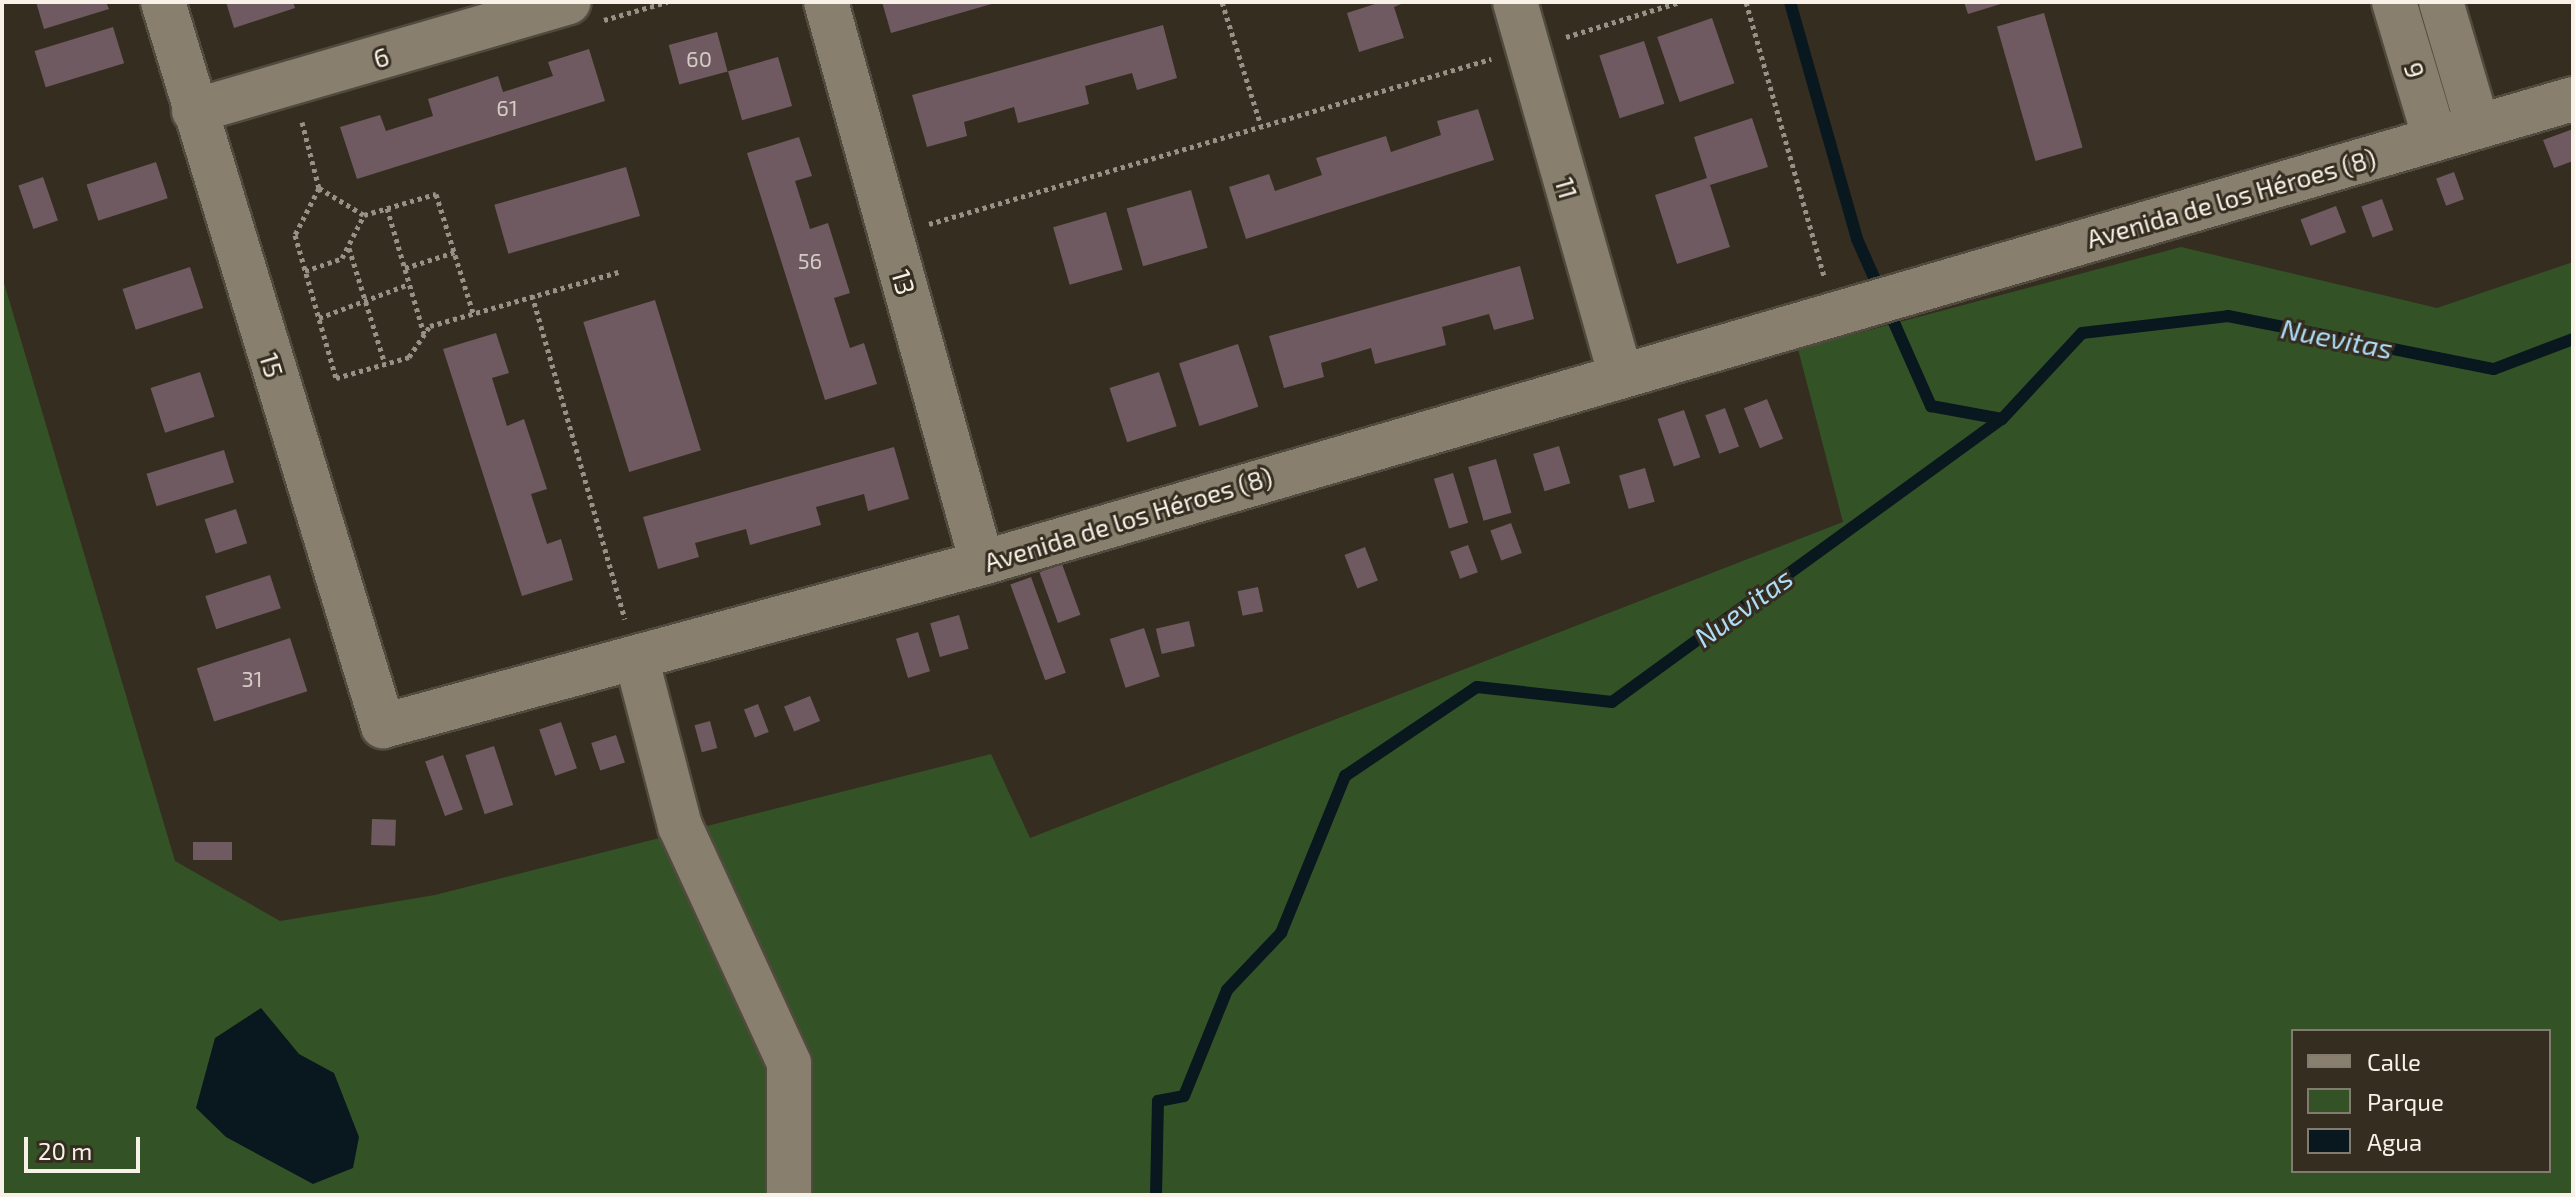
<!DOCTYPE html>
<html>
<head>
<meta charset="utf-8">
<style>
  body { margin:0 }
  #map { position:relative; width:2575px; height:1197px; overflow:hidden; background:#352d1f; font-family:"Exo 2",sans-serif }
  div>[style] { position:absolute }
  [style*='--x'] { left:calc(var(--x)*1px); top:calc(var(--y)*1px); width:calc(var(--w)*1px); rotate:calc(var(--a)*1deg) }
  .green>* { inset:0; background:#335327 }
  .water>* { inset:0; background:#09171f }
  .stream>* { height:12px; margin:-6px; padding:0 6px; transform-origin:6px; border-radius:6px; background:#09171f }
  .building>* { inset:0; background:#6e5a60; transform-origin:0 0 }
  .path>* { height:5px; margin-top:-2.5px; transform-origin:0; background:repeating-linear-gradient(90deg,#989185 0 4px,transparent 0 8px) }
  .roads { filter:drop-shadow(2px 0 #514a3e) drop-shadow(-2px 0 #514a3e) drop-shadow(0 2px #514a3e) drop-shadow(0 -2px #514a3e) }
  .minor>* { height:44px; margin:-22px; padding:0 22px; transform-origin:22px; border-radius:22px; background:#897f6f }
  span { translate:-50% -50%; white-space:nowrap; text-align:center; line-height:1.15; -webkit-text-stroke:6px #352d1f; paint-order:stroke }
  .number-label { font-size:22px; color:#d5cbc6 }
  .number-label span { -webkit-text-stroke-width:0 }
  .street-label { font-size:26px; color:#f7f1e8 }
  .water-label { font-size:28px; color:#addcf9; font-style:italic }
  .frame { position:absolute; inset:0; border:4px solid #f7f1e8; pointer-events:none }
  .legend { position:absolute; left:2291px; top:1029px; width:260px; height:144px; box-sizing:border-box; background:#352d1f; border:2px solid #837b6f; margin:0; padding:10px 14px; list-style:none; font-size:24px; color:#f7f1e8 }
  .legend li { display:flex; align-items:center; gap:16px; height:40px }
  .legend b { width:40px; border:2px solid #837b6f }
  .scale { position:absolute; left:24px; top:1137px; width:116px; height:36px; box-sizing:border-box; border:4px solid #f7f1e8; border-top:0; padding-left:10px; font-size:24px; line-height:28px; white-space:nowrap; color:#f7f1e8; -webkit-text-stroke:6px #352d1f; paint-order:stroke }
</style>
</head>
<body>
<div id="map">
  <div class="green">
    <i style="clip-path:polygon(evenodd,2181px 247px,2437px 308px,2573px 262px,2573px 1195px,2px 1195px,2px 276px,175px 861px,280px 921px,435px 895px,991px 754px,1030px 838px,1843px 522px,1798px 349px,2181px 247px,2293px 1031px,2549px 1031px,2549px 1171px,2293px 1171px,2293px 1031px)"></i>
  </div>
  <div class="water">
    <i style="clip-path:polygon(261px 1008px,299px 1054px,334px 1073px,359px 1137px,353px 1168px,313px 1184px,226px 1137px,196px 1108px,215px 1038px)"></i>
  </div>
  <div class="stream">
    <i style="--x:1790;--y:2;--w:246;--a:74.2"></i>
    <i style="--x:1857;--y:239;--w:183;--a:66.1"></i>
    <i style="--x:1931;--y:406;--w:72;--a:10.4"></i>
    <i style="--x:1156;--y:1195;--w:94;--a:-88.8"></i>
    <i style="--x:1158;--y:1101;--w:26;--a:-11"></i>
    <i style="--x:1184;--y:1096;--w:114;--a:-67.9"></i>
    <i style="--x:1227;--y:990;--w:79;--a:-46.5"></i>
    <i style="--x:1281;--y:933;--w:170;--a:-67.8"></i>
    <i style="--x:1345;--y:776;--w:159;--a:-34"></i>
    <i style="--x:1477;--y:687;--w:136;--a:6.3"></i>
    <i style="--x:1612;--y:702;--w:482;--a:-36"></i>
    <i style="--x:2002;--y:419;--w:117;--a:-47.1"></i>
    <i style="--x:2082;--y:333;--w:147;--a:-6.6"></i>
    <i style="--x:2228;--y:316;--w:271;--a:11.3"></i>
    <i style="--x:2494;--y:369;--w:85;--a:-20.8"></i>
  </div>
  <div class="building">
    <i style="clip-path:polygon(36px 2px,106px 2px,109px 9px,44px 29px)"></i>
    <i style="clip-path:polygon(226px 2px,293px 2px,295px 8px,234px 28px)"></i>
    <i style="clip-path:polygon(882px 2px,994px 2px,995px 3px,891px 33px)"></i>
    <i style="clip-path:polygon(1381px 2px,1406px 2px,1394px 7px,1404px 38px,1359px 52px,1347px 13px)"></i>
    <i style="clip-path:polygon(1964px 2px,2004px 2px,2004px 3px,1968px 14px)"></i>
    <i style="left:2044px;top:13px;width:140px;height:49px;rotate:74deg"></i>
    <i style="left:1712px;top:18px;width:69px;height:58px;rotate:71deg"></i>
    <i style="clip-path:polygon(1163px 25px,1177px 78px,1137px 90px,1132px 73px,1085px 86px,1089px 104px,1018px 123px,1014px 107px,964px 122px,967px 136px,927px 147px,912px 95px)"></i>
    <i style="left:113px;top:27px;width:38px;height:82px;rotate:73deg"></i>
    <i style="left:717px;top:32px;width:41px;height:50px;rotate:75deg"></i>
    <i style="left:1644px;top:41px;width:66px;height:47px;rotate:72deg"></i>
    <i style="clip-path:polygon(589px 49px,605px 101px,357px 179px,340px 127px,380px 115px,386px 131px,433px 116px,428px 99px,498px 76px,503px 92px,553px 76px,548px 62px)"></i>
    <i style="left:778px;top:57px;width:51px;height:52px;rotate:74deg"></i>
    <i style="clip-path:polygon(1478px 109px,1494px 160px,1246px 239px,1229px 187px,1269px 174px,1275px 191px,1322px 175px,1316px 158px,1386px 136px,1391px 152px,1441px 135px,1437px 121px)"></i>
    <i style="clip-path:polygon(1752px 118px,1768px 167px,1710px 185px,1730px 247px,1677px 264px,1655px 195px,1707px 178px,1694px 137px)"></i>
    <i style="clip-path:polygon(2573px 129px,2573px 161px,2554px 168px,2543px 140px)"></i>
    <i style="clip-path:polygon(799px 137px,812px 176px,795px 181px,810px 229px,828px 223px,850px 293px,834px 298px,850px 348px,864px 343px,877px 384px,825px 400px,747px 153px)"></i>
    <i style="left:156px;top:162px;width:38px;height:73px;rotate:72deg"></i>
    <i style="left:626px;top:167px;width:51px;height:137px;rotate:74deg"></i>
    <i style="left:2454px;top:172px;width:29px;height:19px;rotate:70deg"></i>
    <i style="left:43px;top:177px;width:46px;height:26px;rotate:71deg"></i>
    <i style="left:1191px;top:190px;width:60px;height:67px;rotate:74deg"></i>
    <i style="left:2382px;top:199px;width:33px;height:22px;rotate:70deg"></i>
    <i style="left:2336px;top:206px;width:28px;height:38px;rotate:69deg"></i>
    <i style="left:1106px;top:212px;width:60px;height:55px;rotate:74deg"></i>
    <i style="clip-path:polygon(1520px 266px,1534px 319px,1494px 330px,1489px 314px,1442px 327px,1446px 345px,1375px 364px,1371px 348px,1321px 363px,1324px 377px,1284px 388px,1269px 336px)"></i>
    <i style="left:190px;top:267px;width:43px;height:71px;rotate:72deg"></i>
    <i style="left:655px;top:300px;width:157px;height:75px;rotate:73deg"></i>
    <i style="clip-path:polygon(496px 333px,509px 373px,492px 378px,507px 426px,524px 419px,547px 489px,531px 494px,547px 544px,561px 539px,573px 580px,522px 596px,443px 349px)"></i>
    <i style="left:1238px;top:344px;width:66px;height:62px;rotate:72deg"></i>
    <i style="left:200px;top:372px;width:47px;height:52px;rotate:72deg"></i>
    <i style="left:1159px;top:372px;width:57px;height:52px;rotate:72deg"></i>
    <i style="left:1767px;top:399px;width:43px;height:25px;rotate:68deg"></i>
    <i style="left:1725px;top:408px;width:41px;height:21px;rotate:70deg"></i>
    <i style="left:1684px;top:410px;width:50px;height:28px;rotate:71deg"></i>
    <i style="left:1559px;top:446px;width:39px;height:27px;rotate:73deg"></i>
    <i style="clip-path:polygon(894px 447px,909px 499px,868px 511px,864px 494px,816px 507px,821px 525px,750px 545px,746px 529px,695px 543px,699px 557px,658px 569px,643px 517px)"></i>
    <i style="left:224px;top:450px;width:34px;height:81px;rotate:73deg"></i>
    <i style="left:1496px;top:459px;width:56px;height:29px;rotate:74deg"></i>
    <i style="left:1645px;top:468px;width:35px;height:27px;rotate:74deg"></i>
    <i style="left:1453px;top:473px;width:52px;height:20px;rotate:73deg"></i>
    <i style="left:236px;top:509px;width:36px;height:33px;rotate:72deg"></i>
    <i style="left:1511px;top:523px;width:32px;height:22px;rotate:70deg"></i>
    <i style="left:1468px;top:545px;width:29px;height:19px;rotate:70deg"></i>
    <i style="left:1365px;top:547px;width:36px;height:22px;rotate:69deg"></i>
    <i style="left:1062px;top:564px;width:54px;height:24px;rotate:70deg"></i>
    <i style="left:270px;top:575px;width:35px;height:68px;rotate:72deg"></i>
    <i style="left:1031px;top:577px;width:102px;height:22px;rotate:70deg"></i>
    <i style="left:1258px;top:587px;width:25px;height:21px;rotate:78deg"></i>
    <i style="left:959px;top:615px;width:35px;height:30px;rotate:74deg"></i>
    <i style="left:1189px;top:621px;width:26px;height:34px;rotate:77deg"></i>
    <i style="left:1144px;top:628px;width:51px;height:36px;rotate:72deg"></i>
    <i style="left:918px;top:632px;width:41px;height:23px;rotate:73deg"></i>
    <i style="left:290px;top:638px;width:56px;height:98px;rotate:72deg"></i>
    <i style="left:810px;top:696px;width:27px;height:28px;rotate:68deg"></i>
    <i style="left:758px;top:704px;width:30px;height:15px;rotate:69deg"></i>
    <i style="left:710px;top:721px;width:28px;height:16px;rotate:75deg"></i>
    <i style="left:561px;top:722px;width:49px;height:23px;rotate:71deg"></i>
    <i style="left:616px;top:735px;width:29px;height:26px;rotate:72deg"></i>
    <i style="left:494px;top:746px;width:62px;height:30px;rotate:72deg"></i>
    <i style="left:443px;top:755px;width:58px;height:19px;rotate:70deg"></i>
    <i style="left:372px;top:819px;width:24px;height:26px;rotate:2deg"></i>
    <i style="left:232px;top:842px;width:18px;height:39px;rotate:90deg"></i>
  </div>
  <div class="path">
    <i style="--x:1222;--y:2;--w:130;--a:72.5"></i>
    <i style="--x:1746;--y:2;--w:285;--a:74.1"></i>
    <i style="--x:604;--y:20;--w:66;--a:-15.9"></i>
    <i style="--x:1566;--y:37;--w:119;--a:-17.1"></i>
    <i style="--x:302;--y:122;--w:68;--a:75.6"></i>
    <i style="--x:319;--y:188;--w:53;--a:117.1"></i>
    <i style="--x:295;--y:235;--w:149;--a:74"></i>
    <i style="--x:336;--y:378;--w:76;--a:-16"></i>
    <i style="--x:409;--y:357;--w:37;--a:-56"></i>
    <i style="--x:430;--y:326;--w:196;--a:-16"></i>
    <i style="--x:319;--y:188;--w:52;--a:31"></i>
    <i style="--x:364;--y:215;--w:75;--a:-16.3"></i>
    <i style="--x:436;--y:194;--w:125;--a:72.7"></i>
    <i style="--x:387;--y:208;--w:131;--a:73.6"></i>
    <i style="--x:929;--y:224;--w:586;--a:-16.36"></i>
    <i style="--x:349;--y:248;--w:121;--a:72.8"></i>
    <i style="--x:405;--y:268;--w:52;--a:-17.7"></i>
    <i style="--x:305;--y:271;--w:39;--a:-19"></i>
    <i style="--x:342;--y:258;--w:48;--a:-62.9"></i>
    <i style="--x:532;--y:295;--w:337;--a:74"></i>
    <i style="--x:319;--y:318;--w:96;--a:-20.7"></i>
  </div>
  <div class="roads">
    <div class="minor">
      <i style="--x:163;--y:2;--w:757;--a:73.1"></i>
      <i style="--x:383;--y:726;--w:621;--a:-15.22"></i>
      <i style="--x:982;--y:563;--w:1657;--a:-16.26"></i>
      <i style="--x:826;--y:2;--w:582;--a:74.46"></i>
      <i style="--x:1515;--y:2;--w:387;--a:74.2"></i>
      <i style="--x:2394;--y:2;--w:143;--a:73.3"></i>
      <i style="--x:2441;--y:2;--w:130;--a:73.5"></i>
      <i style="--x:194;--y:111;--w:390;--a:-16.2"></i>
      <i style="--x:637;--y:661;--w:171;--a:75.4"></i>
      <i style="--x:680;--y:826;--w:261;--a:65.3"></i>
      <i style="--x:789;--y:1063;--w:132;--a:90"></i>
    </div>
  </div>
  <div class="number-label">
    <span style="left:699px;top:59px">60</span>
    <span style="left:507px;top:108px">61</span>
    <span style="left:810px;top:261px">56</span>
    <span style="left:252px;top:679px">31</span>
  </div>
  <div class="street-label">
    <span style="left:381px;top:57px;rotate:-16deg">6</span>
    <span style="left:2415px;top:70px;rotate:73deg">9</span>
    <span style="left:1567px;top:188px;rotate:74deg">11</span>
    <span style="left:2231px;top:198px;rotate:-16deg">Avenida de los Héroes (8)</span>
    <span style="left:904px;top:282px;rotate:74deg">13</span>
    <span style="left:272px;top:365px;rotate:73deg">15</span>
    <span style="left:1128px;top:519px;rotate:-17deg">Avenida de los Héroes (8)</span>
  </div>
  <div class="water-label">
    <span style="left:2337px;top:338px;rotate:11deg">Nuevitas</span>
    <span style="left:1743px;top:607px;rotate:-36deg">Nuevitas</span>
  </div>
  <div class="frame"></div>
  <ul class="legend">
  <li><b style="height:10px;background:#897f6f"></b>Calle</li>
  <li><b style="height:22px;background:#335327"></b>Parque</li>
  <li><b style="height:22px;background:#09171f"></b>Agua</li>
  </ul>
  <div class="scale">20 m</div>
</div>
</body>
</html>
